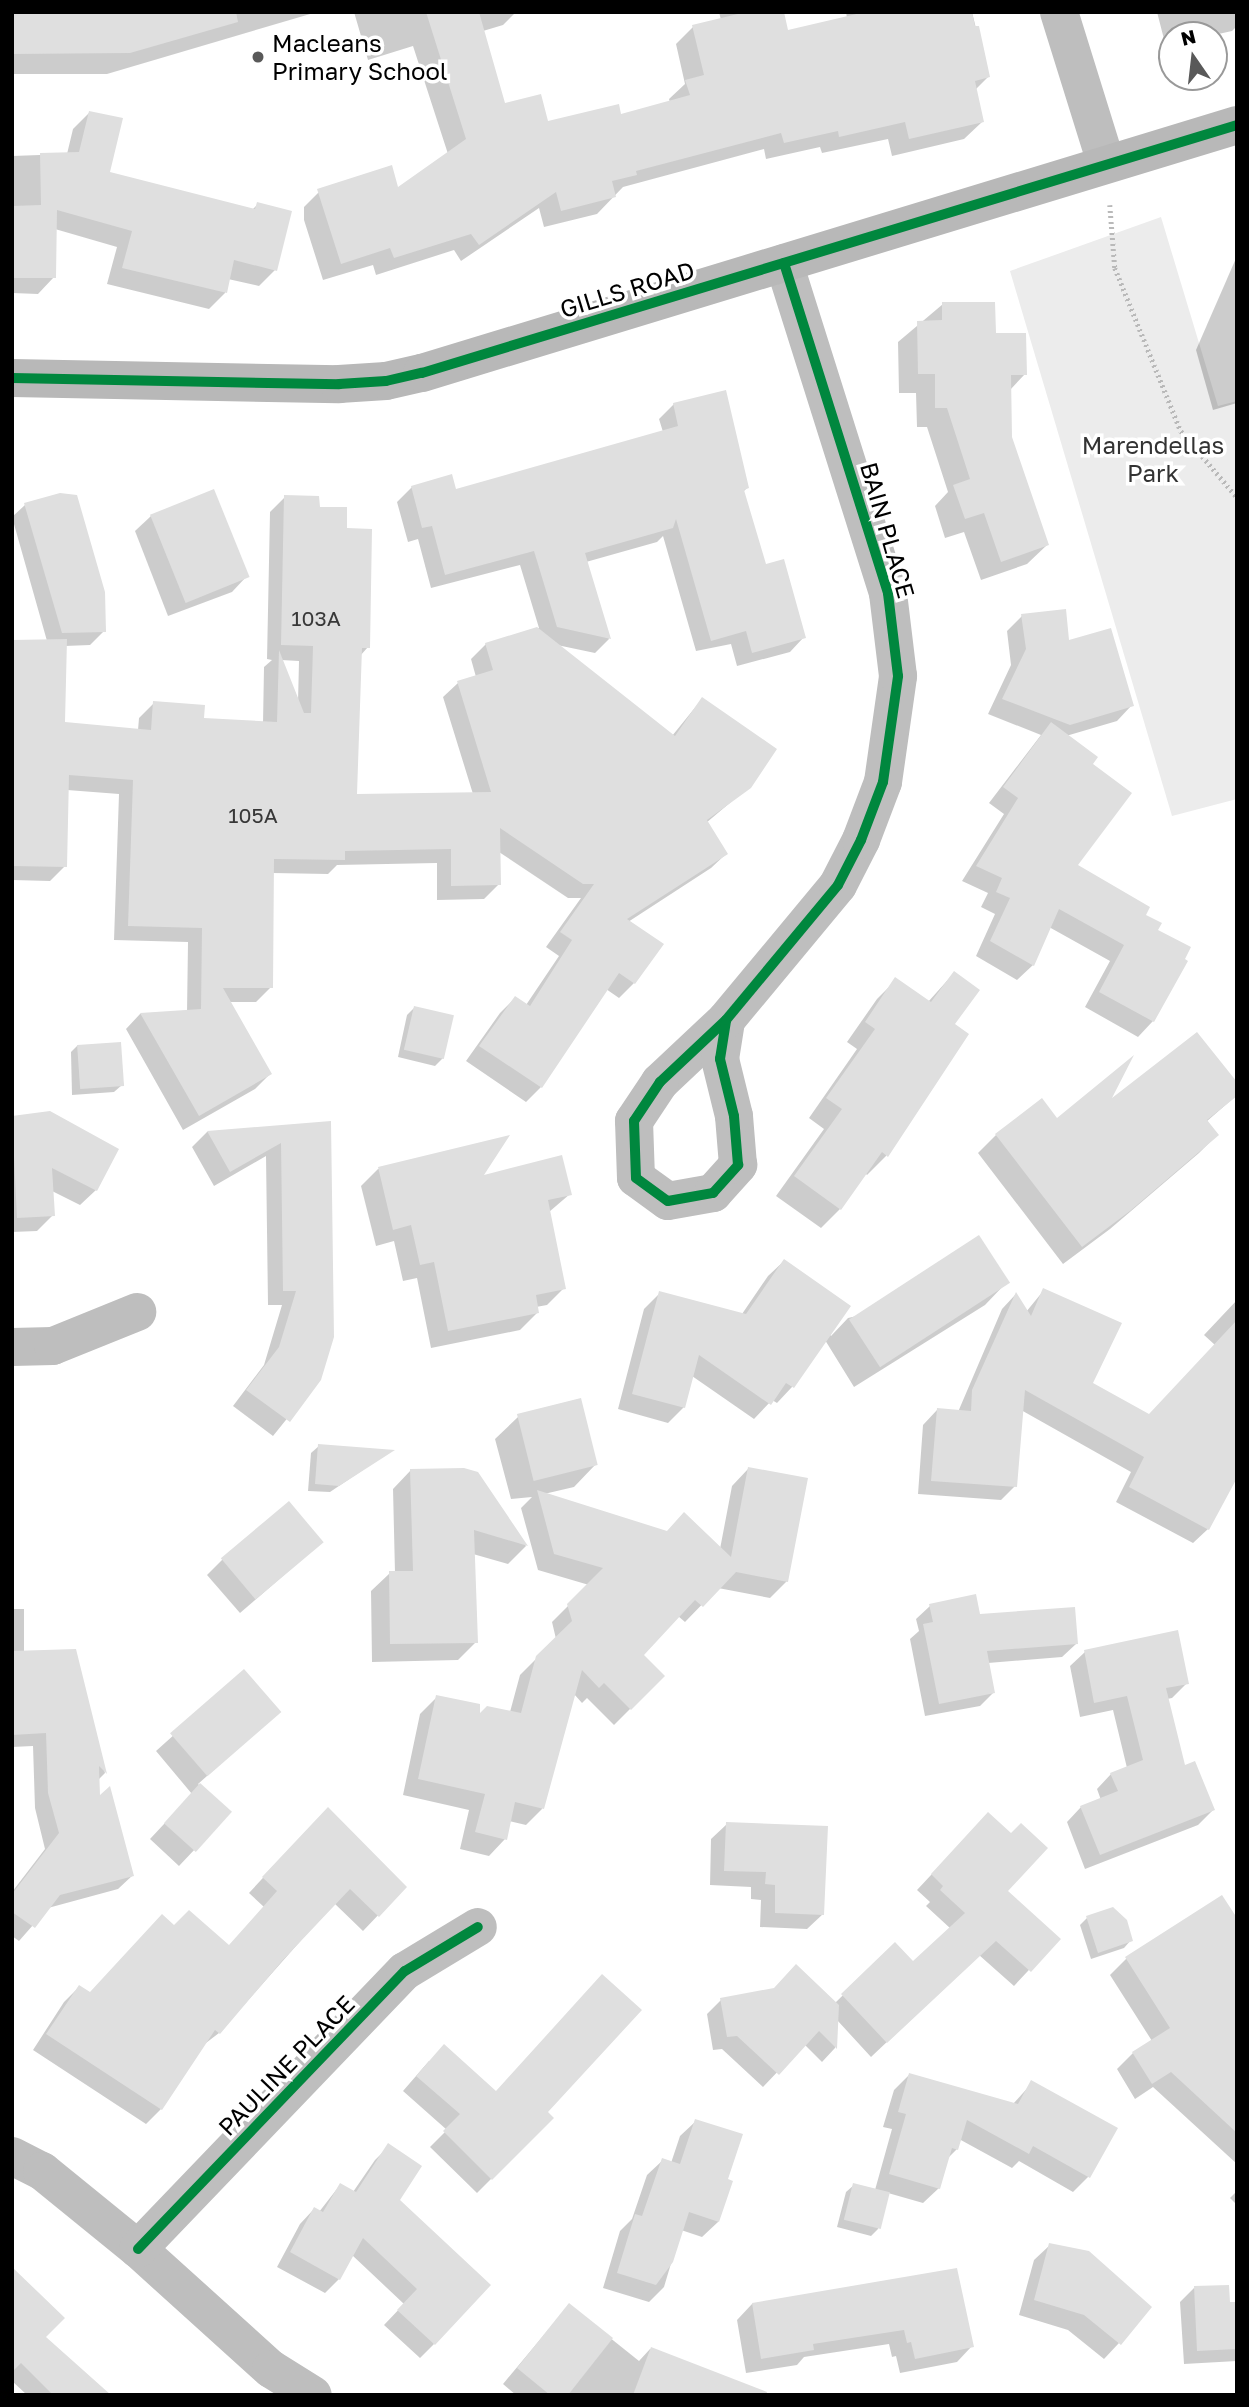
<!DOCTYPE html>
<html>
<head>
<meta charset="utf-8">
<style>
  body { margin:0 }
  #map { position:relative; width:1249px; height:2407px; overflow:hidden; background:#fff; font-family:"Golos Text",sans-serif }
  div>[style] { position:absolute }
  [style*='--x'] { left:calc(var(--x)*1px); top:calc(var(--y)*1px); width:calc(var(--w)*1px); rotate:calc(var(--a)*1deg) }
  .green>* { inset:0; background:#ececec }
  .shadow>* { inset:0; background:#0003 }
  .building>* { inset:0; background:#dfdfdf; transform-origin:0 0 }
  .path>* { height:4.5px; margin-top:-2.25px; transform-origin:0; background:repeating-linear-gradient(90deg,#b9b9b9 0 2px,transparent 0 5.5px) }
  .street>* { height:38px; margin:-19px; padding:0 19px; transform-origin:19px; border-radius:19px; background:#bebebe }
  .secondary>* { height:38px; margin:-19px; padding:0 19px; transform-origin:19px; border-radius:19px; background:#b8b8b8 }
  .cycleway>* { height:10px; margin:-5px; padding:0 5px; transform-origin:5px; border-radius:5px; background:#00873e }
  .dots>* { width:19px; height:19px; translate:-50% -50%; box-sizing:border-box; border:4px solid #fff; border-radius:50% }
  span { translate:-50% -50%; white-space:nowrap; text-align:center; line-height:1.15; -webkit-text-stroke:7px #fff; paint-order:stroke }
  .number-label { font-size:21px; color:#383838 }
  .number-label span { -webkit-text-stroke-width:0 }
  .poi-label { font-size:24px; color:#000 }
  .left { translate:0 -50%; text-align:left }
  .street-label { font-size:24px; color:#000 }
  .park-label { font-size:24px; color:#333 }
  .frame { position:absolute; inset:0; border:14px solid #000; pointer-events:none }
  .north { position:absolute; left:1158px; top:21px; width:70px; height:70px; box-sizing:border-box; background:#fff; border:2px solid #999; border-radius:50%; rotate:346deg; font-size:19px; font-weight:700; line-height:28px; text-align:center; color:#000 }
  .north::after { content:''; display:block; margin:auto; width:24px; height:32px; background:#595959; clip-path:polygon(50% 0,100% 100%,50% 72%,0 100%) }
</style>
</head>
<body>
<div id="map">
  <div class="green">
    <i style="clip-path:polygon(1161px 217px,1218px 406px,1237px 401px,1237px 799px,1172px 816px,1010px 271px)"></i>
  </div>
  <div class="shadow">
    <i style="clip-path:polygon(12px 12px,317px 12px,107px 74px,12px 74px)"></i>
    <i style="clip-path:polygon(354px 12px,516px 12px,503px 25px,483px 31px,504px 105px,546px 123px,620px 116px,670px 103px,669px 99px,685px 84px,676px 44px,693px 27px,721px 20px,719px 12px,782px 12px,786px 32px,847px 18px,846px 12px,972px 12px,988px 77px,975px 90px,982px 122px,964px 139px,892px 156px,888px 139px,822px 153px,820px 147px,766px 159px,764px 149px,623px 187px,597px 214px,544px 227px,539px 208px,461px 261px,454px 250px,376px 275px,373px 265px,323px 280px,304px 220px,304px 207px,322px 189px,397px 190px,448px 154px,413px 46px,368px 60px)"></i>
    <i style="clip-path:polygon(1157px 12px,1237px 12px,1237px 26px,1232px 31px,1214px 35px,1172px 35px,1172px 46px,1166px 47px)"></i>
    <i style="clip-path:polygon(89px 113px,108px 174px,252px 210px,258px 204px,275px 270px,259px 286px,228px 279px,225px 293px,209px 309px,107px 284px,117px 247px,55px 229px,54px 277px,38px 294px,12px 293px,12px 156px,67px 154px,73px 129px)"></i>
    <i style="clip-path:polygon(1237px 256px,1237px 403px,1213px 410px,1196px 350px)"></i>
    <i style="clip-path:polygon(943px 304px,994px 335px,1025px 374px,1010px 390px,1010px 438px,1047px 545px,1027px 564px,981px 580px,964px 532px,945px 538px,935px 506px,948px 492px,927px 427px,917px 427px,916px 393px,899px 393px,898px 342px)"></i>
    <i style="clip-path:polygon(evenodd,674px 404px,747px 488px,743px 492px,765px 566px,804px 637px,790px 652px,737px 666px,731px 644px,696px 651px,663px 536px,657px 542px,586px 562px,609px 639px,595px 653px,557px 645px,672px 736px,702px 699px,750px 786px,706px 823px,726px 854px,711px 868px,628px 922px,634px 983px,619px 998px,606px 989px,541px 1087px,526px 1102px,466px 1061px,500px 1013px,515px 998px,526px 1005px,559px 956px,546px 947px,581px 898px,568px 898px,499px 852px,499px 884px,484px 899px,437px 900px,437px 863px,337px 865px,328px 874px,272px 873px,271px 987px,256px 1002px,229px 1002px,270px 1074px,255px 1089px,183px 1130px,126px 1029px,140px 1014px,187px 1012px,188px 942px,114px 940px,119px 794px,67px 790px,65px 866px,50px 881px,12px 880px,12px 642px,47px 641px,12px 517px,25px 505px,104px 631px,90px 645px,65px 646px,63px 724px,138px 730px,139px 718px,154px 703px,202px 720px,263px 723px,264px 667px,272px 660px,267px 659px,270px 512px,285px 497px,318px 509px,345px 530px,368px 647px,360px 656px,355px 795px,473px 794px,443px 697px,458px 683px,476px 677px,471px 659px,486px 644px,539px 628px,520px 565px,431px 588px,418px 539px,408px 542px,397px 502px,412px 487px,454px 491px,663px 432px,659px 419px,674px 404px,281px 660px,299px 661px,298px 702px,281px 660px)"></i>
    <i style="clip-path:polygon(213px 491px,247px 576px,232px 592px,168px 616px,135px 531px,151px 516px)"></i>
    <i style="clip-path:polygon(1022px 616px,1068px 642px,1132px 705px,1117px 721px,1066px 736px,1090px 764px,1075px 866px,1103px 882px,1153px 1021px,1138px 1037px,1085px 1007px,1110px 961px,1049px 927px,1033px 965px,1017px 980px,976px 956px,995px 914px,981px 907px,988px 893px,962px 881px,1004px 814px,989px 803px,1041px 735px,988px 714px,1011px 665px,1007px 631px)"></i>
    <i style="clip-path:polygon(954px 973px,952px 1024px,886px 1156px,867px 1175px,865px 1173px,840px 1209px,821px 1228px,776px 1196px,824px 1129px,809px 1118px,857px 1049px,847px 1042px,877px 999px,896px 980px,928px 1002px)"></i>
    <i style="clip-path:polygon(414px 1008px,443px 1058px,435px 1066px,398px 1057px,407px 1015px)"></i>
    <i style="clip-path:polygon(78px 1045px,122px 1085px,114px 1092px,72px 1095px,71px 1052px)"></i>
    <i style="clip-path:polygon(1237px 1095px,1206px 1122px,1217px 1135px,1199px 1153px,1110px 1229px,1063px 1264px,978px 1153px,996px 1135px,1083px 1147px)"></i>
    <i style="clip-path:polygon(12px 1118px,96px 1190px,80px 1205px,52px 1191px,53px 1215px,37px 1231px,12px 1232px)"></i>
    <i style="clip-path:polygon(329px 1123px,319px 1379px,273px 1436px,233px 1406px,264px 1365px,282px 1305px,268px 1305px,266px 1156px,214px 1186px,192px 1147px,207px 1132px)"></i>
    <i style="clip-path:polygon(378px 1169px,480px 1178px,570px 1194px,549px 1212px,564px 1288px,547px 1305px,536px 1307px,538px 1312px,520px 1330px,431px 1348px,417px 1278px,403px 1281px,394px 1241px,376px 1246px,361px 1186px)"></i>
    <i style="clip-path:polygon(784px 1261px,831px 1336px,848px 1318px,1007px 1282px,985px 1305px,854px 1387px,825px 1340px,792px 1387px,777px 1403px,772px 1400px,754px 1419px,692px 1376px,684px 1407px,668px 1423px,618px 1409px,644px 1309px,660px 1293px,742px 1314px,768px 1276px)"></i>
    <i style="clip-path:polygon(1044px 1290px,1091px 1384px,1149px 1416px,1215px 1345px,1204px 1335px,1237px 1300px,1237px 1475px,1208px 1529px,1193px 1543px,1116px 1502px,1131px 1472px,1021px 1410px,1015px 1486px,1001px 1500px,918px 1494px,923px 1425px,937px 1410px,958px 1412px,1002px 1309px,1015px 1295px,1026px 1312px)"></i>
    <i style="clip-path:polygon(518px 1417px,596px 1464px,574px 1487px,544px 1494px,720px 1549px,732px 1486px,748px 1469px,787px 1581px,770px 1598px,718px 1588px,685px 1622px,678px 1616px,641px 1655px,663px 1676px,614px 1725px,587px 1698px,582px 1703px,574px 1694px,542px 1809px,526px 1825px,509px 1821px,505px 1839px,489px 1856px,460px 1849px,469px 1810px,403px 1795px,420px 1714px,437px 1697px,478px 1717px,510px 1712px,520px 1675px,556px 1639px,552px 1622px,589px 1585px,538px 1570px,521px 1508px,532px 1497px,511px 1499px,495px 1439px)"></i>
    <i style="clip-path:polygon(319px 1446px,391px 1451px,330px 1492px,308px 1491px,311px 1453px)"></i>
    <i style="clip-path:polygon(411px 1470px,477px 1473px,526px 1546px,508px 1564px,473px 1554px,476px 1642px,458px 1660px,372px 1662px,371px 1591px,390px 1573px,395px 1573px,393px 1489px)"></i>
    <i style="clip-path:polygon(322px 1542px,240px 1613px,207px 1575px,223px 1559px)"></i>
    <i style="clip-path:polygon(930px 1606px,979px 1616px,1076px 1644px,1062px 1657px,988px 1663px,993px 1693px,980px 1706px,925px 1716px,910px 1639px,919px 1631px,916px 1619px)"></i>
    <i style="clip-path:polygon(12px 1609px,24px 1609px,24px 1652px,75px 1651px,105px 1773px,97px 1781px,98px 1799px,133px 1875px,118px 1889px,48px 1908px,19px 1941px,12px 1936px,12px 1892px,45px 1849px,35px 1808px,33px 1746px,12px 1747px)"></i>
    <i style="clip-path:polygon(1085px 1652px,1187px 1683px,1172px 1698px,1167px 1699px,1184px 1767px,1213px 1810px,1198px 1825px,1085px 1869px,1067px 1822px,1081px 1807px,1101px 1800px,1097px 1789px,1111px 1774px,1127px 1768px,1113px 1710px,1080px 1717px,1070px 1666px)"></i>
    <i style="clip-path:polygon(244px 1672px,279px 1712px,198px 1784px,230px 1812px,179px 1866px,150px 1839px,192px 1794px,156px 1751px)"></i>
    <i style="clip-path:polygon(313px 1824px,405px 1887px,363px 1931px,334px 1903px,219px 2033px,202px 2046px,161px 2109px,146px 2124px,33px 2050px,64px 2002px,79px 1987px,90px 1994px,174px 1927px,228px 1947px,264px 1907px,249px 1893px)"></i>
    <i style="clip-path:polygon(727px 1824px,823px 1914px,807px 1929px,760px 1927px,761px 1900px,751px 1899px,751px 1887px,710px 1885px,711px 1839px)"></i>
    <i style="clip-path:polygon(973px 1830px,1011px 1835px,1005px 1892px,1058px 1939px,1014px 1986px,979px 1955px,871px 2057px,837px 2020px,835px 2048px,822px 2062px,804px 2044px,763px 2087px,722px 2049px,713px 2050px,707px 2014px,721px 2000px,835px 2003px,895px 1944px,913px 1963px,951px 1929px,926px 1906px,930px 1902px,917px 1890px)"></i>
    <i style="clip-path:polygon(1087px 1918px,1131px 1940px,1124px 1948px,1091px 1959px,1080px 1925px)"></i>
    <i style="clip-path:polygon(1127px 1958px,1237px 2002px,1237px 2164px,1153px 2087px,1135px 2099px,1117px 2069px,1133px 2053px,1152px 2041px,1110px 1975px)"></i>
    <i style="clip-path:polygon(429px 2061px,495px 2093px,545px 2112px,552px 2118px,477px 2193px,430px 2147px,447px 2130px,403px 2091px)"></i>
    <i style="clip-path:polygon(909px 2075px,1013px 2104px,1032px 2083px,1089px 2176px,1073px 2192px,1019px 2161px,1012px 2168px,959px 2139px,957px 2149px,947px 2159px,939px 2188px,923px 2203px,888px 2193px,878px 2229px,871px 2236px,837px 2227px,846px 2192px,854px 2185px,875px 2190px,892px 2129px,883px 2127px,894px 2090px)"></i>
    <i style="clip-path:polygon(696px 2121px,726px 2181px,718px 2222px,702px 2237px,681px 2230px,664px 2287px,649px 2302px,603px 2288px,620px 2231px,632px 2219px,647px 2175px,663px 2160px,671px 2163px,680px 2136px)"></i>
    <i style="clip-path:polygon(389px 2146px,398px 2200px,434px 2344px,420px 2358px,384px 2325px,404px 2304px,352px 2255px,339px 2279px,325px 2293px,277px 2267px,300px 2224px,314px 2209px,319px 2212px,340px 2185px,353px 2192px,375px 2160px)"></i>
    <i style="clip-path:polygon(1237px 2191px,1237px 2205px,1230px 2198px)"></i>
    <i style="clip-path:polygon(1050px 2245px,1119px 2343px,1104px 2359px,1068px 2330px,1019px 2315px,1034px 2260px)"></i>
    <i style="clip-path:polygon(12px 2270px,44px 2337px,109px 2395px,27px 2395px,12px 2381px)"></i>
    <i style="clip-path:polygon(956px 2270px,972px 2346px,957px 2362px,900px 2373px,896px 2356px,892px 2357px,889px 2344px,804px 2357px,797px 2365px,746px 2373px,737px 2320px,752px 2304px)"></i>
    <i style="clip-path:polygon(1194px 2288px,1229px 2304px,1237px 2303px,1237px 2361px,1184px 2364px,1180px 2302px)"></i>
    <i style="clip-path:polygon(569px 2305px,639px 2361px,650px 2349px,733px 2395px,516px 2395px,503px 2384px)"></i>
  </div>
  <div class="building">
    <i style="clip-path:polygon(12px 12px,236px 12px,238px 22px,130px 53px,12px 54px)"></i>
    <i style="clip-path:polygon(426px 12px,479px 12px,505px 103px,541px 94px,548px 121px,619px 104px,621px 114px,690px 95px,685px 80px,704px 75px,692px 25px,746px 12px,784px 12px,788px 30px,865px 12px,972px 12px,975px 26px,979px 26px,990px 77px,975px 81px,984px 122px,909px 139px,905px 122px,839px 137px,838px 131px,784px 143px,781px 133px,636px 171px,637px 175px,612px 181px,616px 197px,561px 211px,556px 192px,479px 245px,471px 234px,394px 258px,390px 248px,341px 264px,317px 189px,392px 165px,398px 187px,466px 139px)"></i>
    <i style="clip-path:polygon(89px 111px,123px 118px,110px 172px,255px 209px,257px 202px,292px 211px,277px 271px,234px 260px,227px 293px,122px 268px,132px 231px,57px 210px,56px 278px,12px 278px,12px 206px,41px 205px,40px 153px,79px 152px)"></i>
    <i style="clip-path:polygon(942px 302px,995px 302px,996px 333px,1026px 333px,1027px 375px,1011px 375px,1012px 437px,1049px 545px,1001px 562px,984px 513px,965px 519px,953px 485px,970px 479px,947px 408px,935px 408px,935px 374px,918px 374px,917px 321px,942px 320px)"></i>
    <i style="clip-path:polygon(726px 390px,749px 488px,744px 490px,766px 564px,784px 559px,806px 638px,752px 653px,746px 631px,711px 641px,676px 519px,673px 528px,585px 553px,611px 639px,557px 627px,534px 551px,445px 575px,432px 526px,422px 528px,411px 486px,452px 474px,456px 489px,678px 426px,673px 403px)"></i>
    <i style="left:214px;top:489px;width:95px;height:69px;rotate:68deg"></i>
    <i style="clip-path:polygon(60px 493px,77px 495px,105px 592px,106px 632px,62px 633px,24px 503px)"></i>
    <i style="clip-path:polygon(284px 495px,319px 496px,320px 507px,347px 507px,347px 528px,372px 529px,370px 648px,362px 648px,357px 794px,491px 792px,457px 681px,493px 670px,485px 643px,537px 627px,675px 736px,702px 697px,777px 749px,751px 788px,707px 820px,728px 854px,627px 919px,664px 944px,635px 984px,619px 973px,542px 1088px,479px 1046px,515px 996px,530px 1006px,572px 940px,560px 932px,594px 884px,583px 884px,500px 828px,501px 885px,451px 886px,451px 849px,345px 851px,345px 860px,274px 859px,273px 988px,223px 988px,272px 1074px,199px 1116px,140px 1013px,201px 1009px,202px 928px,128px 926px,133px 780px,69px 775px,67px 867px,12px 866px,12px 640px,67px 639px,65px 722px,151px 730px,153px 701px,205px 705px,204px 718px,277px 722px,279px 650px,304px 713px,311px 713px,313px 646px,281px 645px)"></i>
    <i style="clip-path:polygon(1066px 609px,1069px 640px,1111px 628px,1134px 706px,1070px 725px,1002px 699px,1026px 649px,1021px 614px)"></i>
    <i style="clip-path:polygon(1051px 722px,1098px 757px,1093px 764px,1132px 793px,1078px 865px,1150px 907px,1146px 915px,1162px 923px,1158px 930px,1191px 947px,1185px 959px,1188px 961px,1154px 1022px,1099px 992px,1124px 945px,1059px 909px,1034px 966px,990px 941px,1010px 898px,996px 892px,1002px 878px,976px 866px,1018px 798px,1003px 787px)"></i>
    <i style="clip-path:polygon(954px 971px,980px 990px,955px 1024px,969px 1034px,888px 1157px,882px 1152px,841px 1210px,794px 1176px,842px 1109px,826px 1098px,875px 1029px,865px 1022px,895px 977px,931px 1002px)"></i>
    <i style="left:414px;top:1006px;width:41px;height:45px;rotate:13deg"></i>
    <i style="clip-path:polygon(1197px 1032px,1237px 1082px,1237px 1096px,1207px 1120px,1219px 1135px,1130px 1211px,1082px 1247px,995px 1134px,1042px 1098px,1057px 1118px,1134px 1055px,1112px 1098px)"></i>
    <i style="left:121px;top:1042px;width:44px;height:44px;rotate:86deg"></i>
    <i style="clip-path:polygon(50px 1111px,119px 1149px,97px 1191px,52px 1168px,55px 1216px,17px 1218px,12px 1116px)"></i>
    <i style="clip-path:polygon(331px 1121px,334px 1337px,321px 1380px,290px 1422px,246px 1390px,279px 1347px,296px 1291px,283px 1291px,281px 1143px,230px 1172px,207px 1131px)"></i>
    <i style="clip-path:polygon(510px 1135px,484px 1175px,562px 1155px,572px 1195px,548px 1200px,566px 1289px,536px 1295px,539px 1313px,448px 1331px,434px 1262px,420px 1265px,411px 1225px,393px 1230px,378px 1167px)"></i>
    <i style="left:979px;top:1235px;width:57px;height:155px;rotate:57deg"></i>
    <i style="clip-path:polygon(784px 1259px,851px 1306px,794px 1388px,786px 1383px,771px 1405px,699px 1355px,685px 1408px,632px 1394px,659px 1291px,746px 1314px)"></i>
    <i style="clip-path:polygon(1043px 1288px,1122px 1323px,1093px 1383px,1149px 1414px,1237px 1320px,1237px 1478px,1209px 1530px,1129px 1487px,1144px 1457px,1025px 1390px,1017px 1487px,931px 1481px,937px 1408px,971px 1411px,972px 1390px,1016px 1292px,1031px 1316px)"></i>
    <i style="left:581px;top:1398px;width:69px;height:66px;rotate:76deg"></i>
    <i style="clip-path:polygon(318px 1444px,395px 1450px,339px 1486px,315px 1484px)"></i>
    <i style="clip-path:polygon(748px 1467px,808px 1478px,788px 1582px,736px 1572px,703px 1607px,695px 1600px,644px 1655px,665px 1676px,631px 1710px,604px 1683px,599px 1688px,582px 1670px,544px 1809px,515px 1802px,507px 1840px,475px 1832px,485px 1794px,418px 1779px,436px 1695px,480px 1704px,480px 1713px,487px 1706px,521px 1713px,536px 1656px,572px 1621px,567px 1604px,603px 1568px,554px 1554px,537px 1490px,667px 1531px,684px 1512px,731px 1557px)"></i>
    <i style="clip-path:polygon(464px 1468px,478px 1472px,528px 1546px,474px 1530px,478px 1643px,390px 1644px,389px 1571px,413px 1571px,410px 1469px)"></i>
    <i style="left:289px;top:1501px;width:54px;height:89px;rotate:50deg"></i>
    <i style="clip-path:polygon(976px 1594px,980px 1614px,1075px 1607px,1078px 1644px,987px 1651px,995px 1693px,939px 1704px,923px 1624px,933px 1622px,929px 1604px)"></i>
    <i style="clip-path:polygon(1178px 1630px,1189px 1684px,1166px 1688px,1185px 1765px,1195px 1761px,1215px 1810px,1100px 1855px,1080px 1806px,1118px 1791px,1110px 1773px,1143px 1760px,1127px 1696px,1094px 1703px,1084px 1650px)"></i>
    <i style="clip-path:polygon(76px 1649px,107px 1774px,99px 1766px,100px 1795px,110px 1786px,134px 1876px,60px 1895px,35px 1928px,12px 1912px,12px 1894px,59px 1833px,48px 1793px,46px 1733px,12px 1735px,12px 1651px)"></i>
    <i style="left:244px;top:1669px;width:57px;height:98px;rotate:49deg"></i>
    <i style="left:200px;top:1783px;width:43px;height:54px;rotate:42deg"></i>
    <i style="clip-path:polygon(328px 1807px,407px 1887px,379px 1917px,350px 1889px,282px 1961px,220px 2034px,215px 2030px,162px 2110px,46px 2034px,79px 1985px,90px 1992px,162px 1914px,174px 1925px,189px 1910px,229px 1945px,277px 1891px,262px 1877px)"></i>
    <i style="clip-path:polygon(988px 1812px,1011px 1833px,1021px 1823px,1048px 1848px,1008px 1891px,1061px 1939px,1031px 1972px,996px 1941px,887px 2043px,841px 1994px,895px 1942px,913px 1961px,965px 1913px,940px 1890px,943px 1886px,931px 1874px)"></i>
    <i style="clip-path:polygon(726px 1822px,828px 1826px,824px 1915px,775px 1913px,775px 1885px,765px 1884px,766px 1872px,724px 1871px)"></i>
    <i style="clip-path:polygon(1222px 1895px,1237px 1918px,1237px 2133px,1171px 2072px,1152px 2084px,1132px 2052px,1170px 2028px,1125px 1957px)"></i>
    <i style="clip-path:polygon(1113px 1907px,1127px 1920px,1133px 1941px,1098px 1953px,1086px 1916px)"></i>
    <i style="clip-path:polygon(796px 1964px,839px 2005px,837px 2049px,819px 2031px,779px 2075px,737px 2036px,727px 2037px,720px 1998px,774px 1988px)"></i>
    <i style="clip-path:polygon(602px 1974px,642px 2010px,548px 2112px,554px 2118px,492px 2180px,443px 2131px,460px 2114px,416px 2076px,444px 2044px,496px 2091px)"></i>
    <i style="clip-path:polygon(909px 2073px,1018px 2104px,1031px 2080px,1118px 2128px,1090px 2178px,1033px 2146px,1029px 2154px,967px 2120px,958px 2150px,952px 2148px,940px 2189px,889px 2174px,906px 2114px,898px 2112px)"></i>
    <i style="clip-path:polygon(695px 2119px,743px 2134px,728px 2179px,733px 2181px,719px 2222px,689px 2212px,673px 2262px,656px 2285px,617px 2273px,635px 2214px,642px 2216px,662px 2158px,680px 2164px)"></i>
    <i style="clip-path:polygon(388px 2143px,422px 2166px,400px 2200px,491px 2285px,435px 2345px,397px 2310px,417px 2289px,363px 2238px,340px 2280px,290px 2252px,314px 2207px,323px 2212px,340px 2183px,356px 2192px)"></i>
    <i style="left:853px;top:2183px;width:38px;height:38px;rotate:14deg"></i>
    <i style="clip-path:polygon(1049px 2243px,1089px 2251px,1152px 2307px,1121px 2345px,1084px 2315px,1034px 2300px)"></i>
    <i style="clip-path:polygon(12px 2267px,65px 2318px,46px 2337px,111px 2395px,53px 2395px,21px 2363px,12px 2372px)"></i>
    <i style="clip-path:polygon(957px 2268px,974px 2347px,915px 2359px,911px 2342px,907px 2343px,904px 2330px,813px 2344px,814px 2350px,761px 2359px,752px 2303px)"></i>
    <i style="clip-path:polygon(1229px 2285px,1230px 2302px,1237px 2302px,1237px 2349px,1197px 2351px,1194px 2286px)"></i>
    <i style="clip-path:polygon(569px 2303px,613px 2338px,568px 2395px,550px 2395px,517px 2368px)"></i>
    <i style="clip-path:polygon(651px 2347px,767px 2392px,766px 2395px,633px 2395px)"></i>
  </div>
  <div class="path">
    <i style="--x:1110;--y:205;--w:63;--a:85.5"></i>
    <i style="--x:1115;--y:268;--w:176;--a:68"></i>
    <i style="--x:1181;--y:431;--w:87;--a:49.7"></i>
  </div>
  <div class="street">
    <i style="--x:1059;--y:12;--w:158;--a:72.7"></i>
    <i style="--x:726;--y:1020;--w:91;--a:136.8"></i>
    <i style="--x:660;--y:1082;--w:47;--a:123.7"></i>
    <i style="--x:634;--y:1121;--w:57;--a:88"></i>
    <i style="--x:636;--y:1178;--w:39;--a:36"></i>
    <i style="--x:668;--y:1201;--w:46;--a:-10.1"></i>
    <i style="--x:713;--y:1193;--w:38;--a:-48"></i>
    <i style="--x:738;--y:1165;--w:49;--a:-94.7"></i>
    <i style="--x:734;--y:1116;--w:59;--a:-103.8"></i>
    <i style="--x:720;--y:1059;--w:39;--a:-81"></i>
    <i style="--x:726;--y:1020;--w:175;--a:-50.3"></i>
    <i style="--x:838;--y:885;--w:51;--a:-62.9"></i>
    <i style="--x:861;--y:840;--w:62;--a:-69.2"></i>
    <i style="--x:883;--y:782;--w:107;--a:-81.9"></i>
    <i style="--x:898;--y:676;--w:84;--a:-96.9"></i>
    <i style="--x:888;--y:593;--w:346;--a:-107.5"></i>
    <i style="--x:12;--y:1347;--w:41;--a:-1.4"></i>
    <i style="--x:53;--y:1346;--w:91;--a:-22"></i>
    <i style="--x:12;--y:2156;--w:34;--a:27"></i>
    <i style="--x:42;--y:2171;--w:124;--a:39.1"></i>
    <i style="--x:138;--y:2249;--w:179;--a:42.1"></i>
    <i style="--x:271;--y:2369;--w:49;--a:31.8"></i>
    <i style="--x:138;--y:2249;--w:385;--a:-46.2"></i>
    <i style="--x:405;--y:1971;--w:85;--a:-31.1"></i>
  </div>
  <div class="secondary">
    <i style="--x:12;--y:378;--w:327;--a:1.1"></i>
    <i style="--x:339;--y:384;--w:47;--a:-3.7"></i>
    <i style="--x:386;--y:381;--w:37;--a:-13"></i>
    <i style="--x:422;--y:373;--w:852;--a:-16.92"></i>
  </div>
  <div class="cycleway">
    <i style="--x:12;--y:378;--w:327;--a:1.1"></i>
    <i style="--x:339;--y:384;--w:47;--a:-3.7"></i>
    <i style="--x:386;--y:381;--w:37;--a:-13"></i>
    <i style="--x:422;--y:373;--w:852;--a:-16.92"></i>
    <i style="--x:726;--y:1020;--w:91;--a:136.8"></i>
    <i style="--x:660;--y:1082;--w:47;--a:123.7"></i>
    <i style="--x:634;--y:1121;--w:57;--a:88"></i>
    <i style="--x:636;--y:1178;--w:39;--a:36"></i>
    <i style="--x:668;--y:1201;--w:46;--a:-10.1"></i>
    <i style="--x:713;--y:1193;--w:38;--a:-48"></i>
    <i style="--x:738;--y:1165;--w:49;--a:-94.7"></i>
    <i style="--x:734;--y:1116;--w:59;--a:-103.8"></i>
    <i style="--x:720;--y:1059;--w:39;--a:-81"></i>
    <i style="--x:726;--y:1020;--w:175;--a:-50.3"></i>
    <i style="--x:838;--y:885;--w:51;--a:-62.9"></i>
    <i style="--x:861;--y:840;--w:62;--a:-69.2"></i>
    <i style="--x:883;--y:782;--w:107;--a:-81.9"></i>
    <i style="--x:898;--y:676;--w:84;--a:-96.9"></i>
    <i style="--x:888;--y:593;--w:346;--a:-107.5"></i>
    <i style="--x:138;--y:2249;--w:385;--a:-46.2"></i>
    <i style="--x:405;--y:1971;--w:85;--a:-31.1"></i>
  </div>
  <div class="dots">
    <i style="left:258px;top:57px;background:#595959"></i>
  </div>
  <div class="number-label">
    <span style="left:316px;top:618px">103A</span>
    <span style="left:253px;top:815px">105A</span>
  </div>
  <div class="poi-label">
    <span class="left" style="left:272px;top:57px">Macleans<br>Primary School</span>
  </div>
  <div class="street-label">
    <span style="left:627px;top:289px;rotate:-17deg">GILLS ROAD</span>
    <span style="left:888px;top:530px;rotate:74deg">BAIN PLACE</span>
    <span style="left:286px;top:2065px;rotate:-46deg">PAULINE PLACE</span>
  </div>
  <div class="park-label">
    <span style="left:1153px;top:459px">Marendellas<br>Park</span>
  </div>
  <div class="frame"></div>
  <div class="north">N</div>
</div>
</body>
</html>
